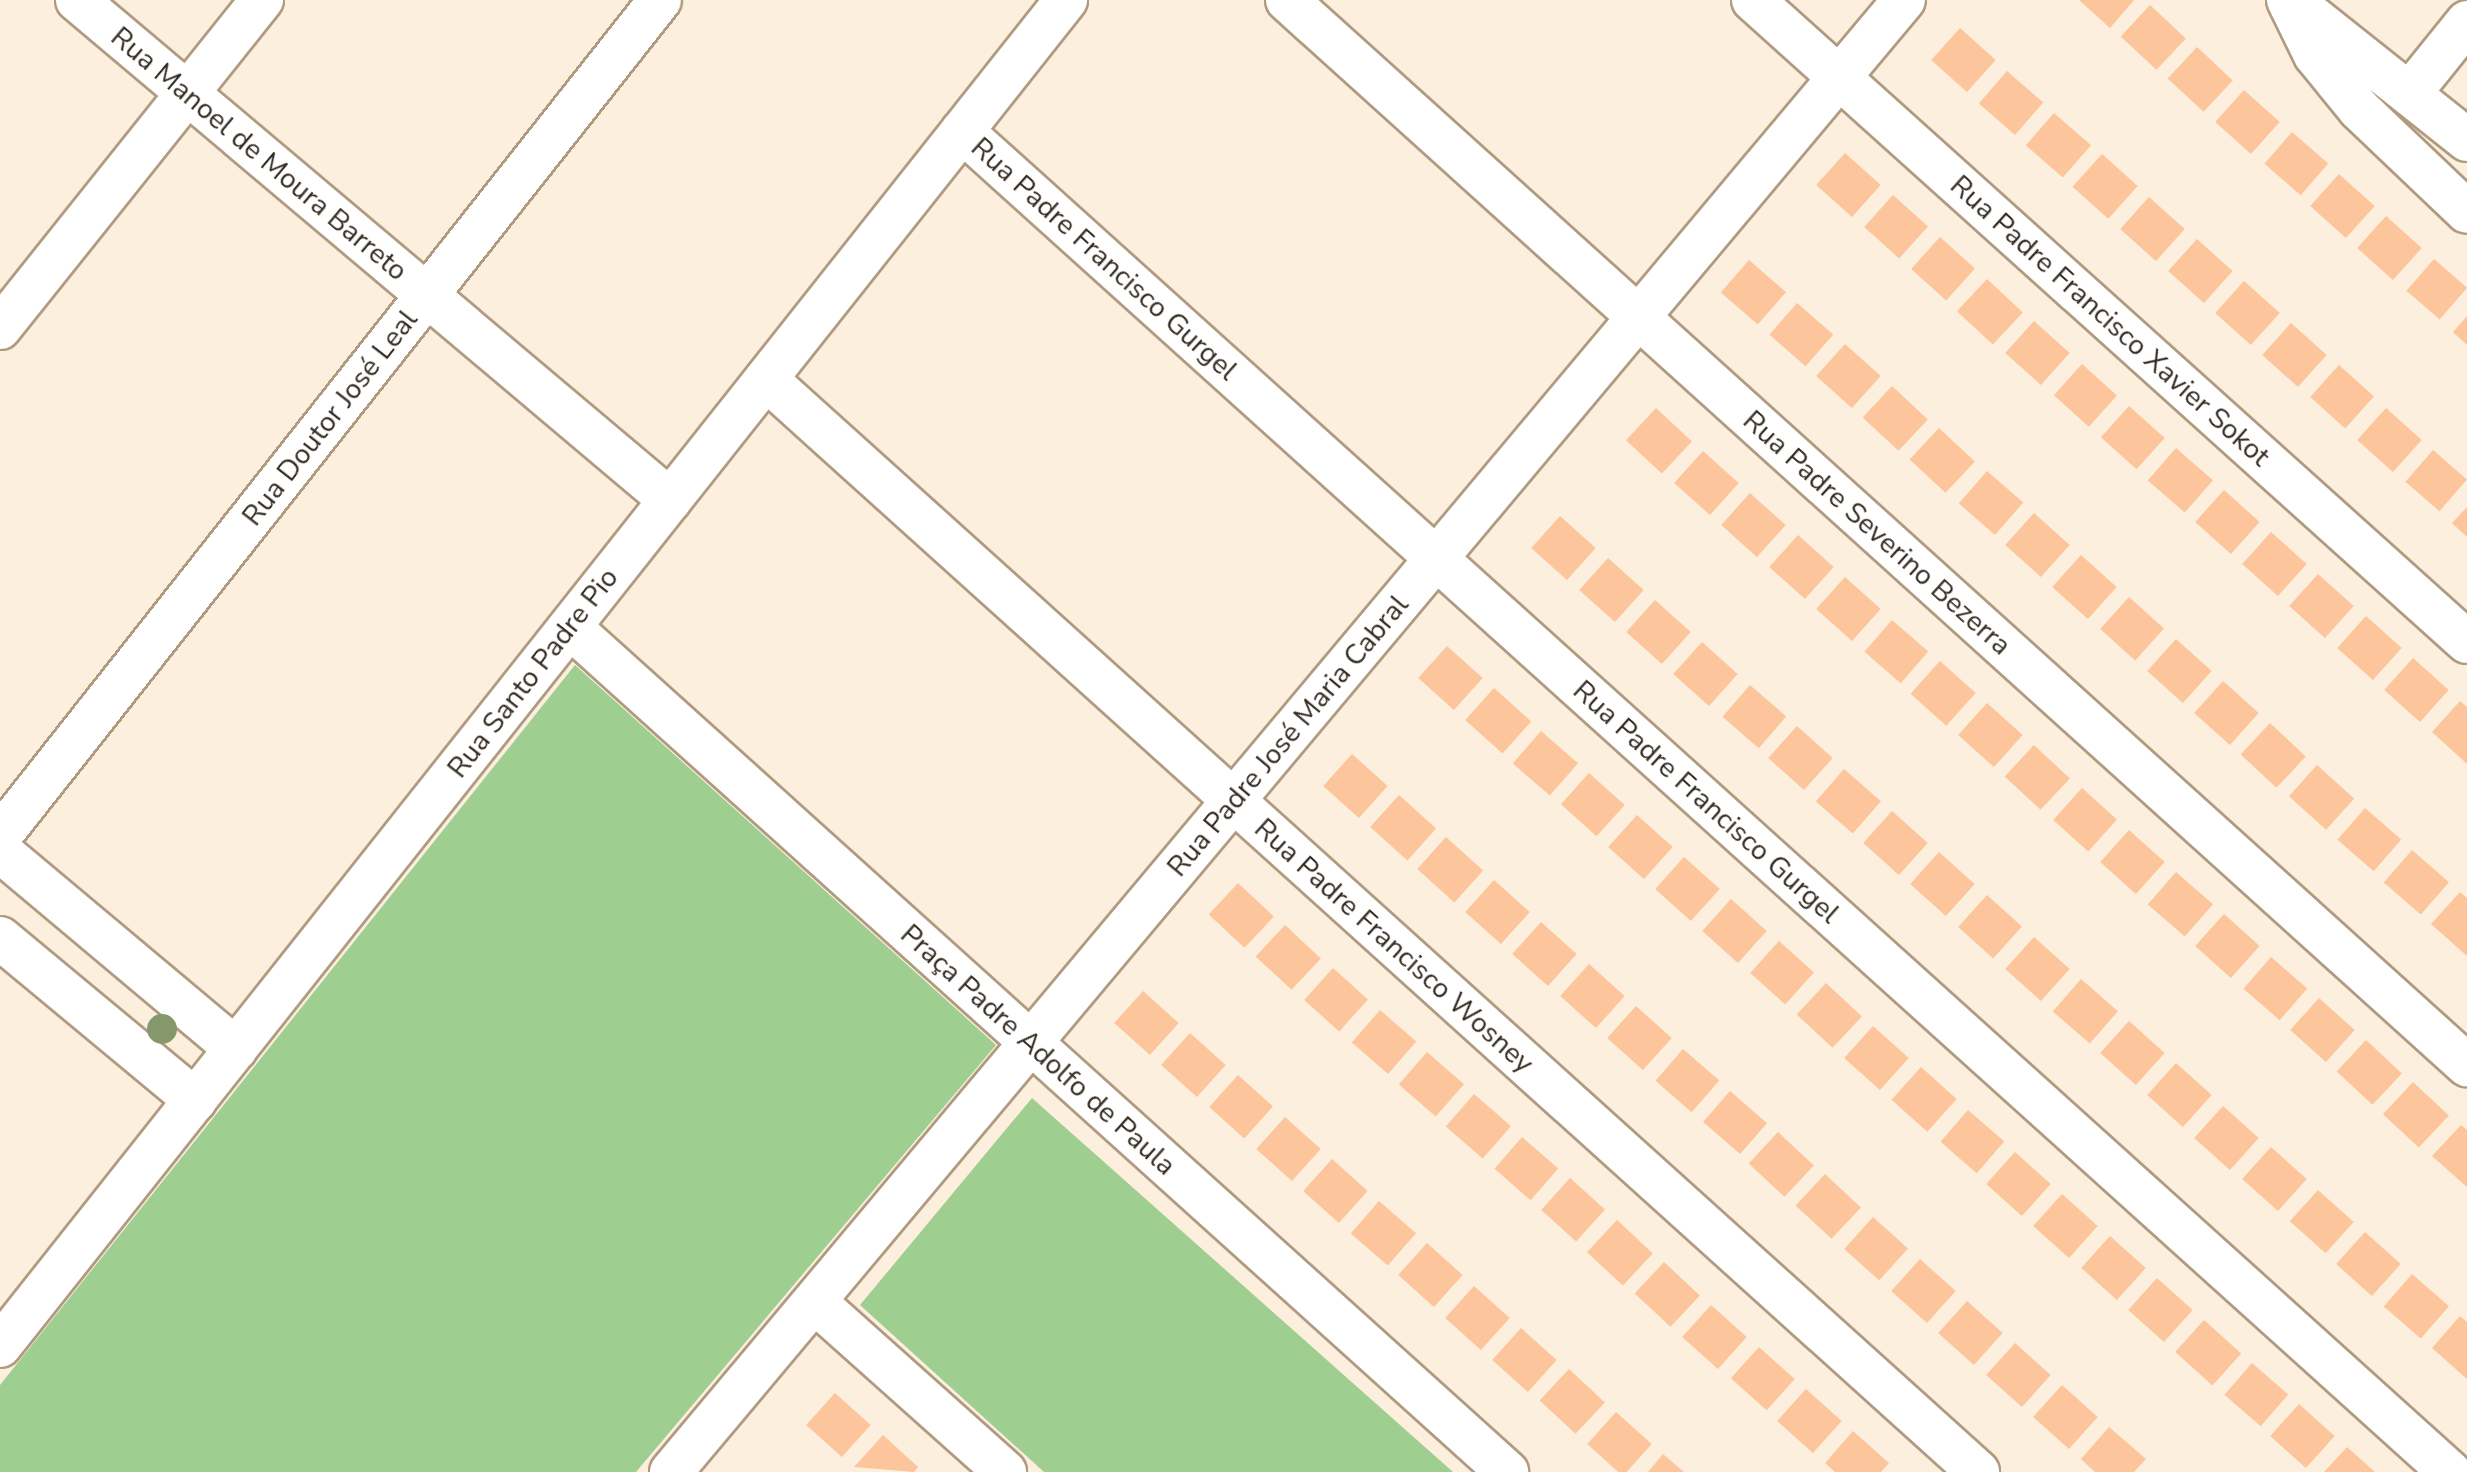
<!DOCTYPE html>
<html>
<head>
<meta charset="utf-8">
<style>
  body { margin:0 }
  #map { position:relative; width:2467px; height:1472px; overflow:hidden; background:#fcefde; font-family:"Nunito Sans",sans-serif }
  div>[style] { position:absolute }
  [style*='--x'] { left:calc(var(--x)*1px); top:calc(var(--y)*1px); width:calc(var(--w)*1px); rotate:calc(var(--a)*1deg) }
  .green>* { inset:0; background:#9ece90 }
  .building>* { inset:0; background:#fdc59b; transform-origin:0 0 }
  .roads { filter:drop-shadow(2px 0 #b09b81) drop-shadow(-2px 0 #b09b81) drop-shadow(0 2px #b09b81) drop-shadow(0 -2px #b09b81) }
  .street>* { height:42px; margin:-21px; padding:0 21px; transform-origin:21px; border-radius:21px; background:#fff }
  .trees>* { width:30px; height:30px; margin:-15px; border-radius:50%; background:#84986c }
  span { translate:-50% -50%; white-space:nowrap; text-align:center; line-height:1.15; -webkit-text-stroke:8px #fff; paint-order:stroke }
  .street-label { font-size:28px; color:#342c22 }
</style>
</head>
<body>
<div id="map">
  <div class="green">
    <i style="clip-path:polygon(575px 665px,996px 1045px,636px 1472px,0 1472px,0 1385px)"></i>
    <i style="clip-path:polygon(1032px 1098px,1453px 1472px,1044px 1472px,860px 1305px)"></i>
  </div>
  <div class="building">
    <i style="clip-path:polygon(2079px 0,2134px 0,2110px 28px)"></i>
    <i style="left:2150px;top:5px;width:49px;height:43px;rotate:43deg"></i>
    <i style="left:1960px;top:28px;width:48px;height:43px;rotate:42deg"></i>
    <i style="left:2197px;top:47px;width:49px;height:43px;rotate:43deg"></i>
    <i style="left:2007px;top:71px;width:48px;height:43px;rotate:41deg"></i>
    <i style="left:2244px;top:90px;width:48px;height:43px;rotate:42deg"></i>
    <i style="left:2054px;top:113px;width:49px;height:43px;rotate:41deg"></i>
    <i style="left:2292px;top:132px;width:48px;height:42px;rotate:41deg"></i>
    <i style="left:1845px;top:153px;width:48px;height:43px;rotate:42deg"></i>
    <i style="left:2102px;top:154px;width:48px;height:44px;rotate:42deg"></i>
    <i style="left:2339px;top:174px;width:48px;height:43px;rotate:42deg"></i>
    <i style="left:1893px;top:195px;width:47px;height:43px;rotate:42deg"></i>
    <i style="left:2149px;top:197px;width:48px;height:43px;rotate:42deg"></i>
    <i style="left:2386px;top:216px;width:48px;height:43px;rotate:42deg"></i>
    <i style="left:1940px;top:237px;width:47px;height:43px;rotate:42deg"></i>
    <i style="left:2197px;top:239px;width:48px;height:43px;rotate:42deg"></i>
    <i style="left:2434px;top:259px;width:44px;height:42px;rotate:41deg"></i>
    <i style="left:1749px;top:260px;width:49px;height:43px;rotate:41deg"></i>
    <i style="left:1987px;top:279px;width:49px;height:44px;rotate:43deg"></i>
    <i style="left:2244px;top:281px;width:48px;height:43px;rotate:42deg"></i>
    <i style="left:1797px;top:303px;width:48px;height:42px;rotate:41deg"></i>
    <i style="clip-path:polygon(2467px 316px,2467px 345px,2453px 332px)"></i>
    <i style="left:2034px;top:321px;width:48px;height:43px;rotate:42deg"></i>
    <i style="left:2291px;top:323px;width:48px;height:43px;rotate:42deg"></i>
    <i style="left:1845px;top:344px;width:48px;height:43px;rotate:42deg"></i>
    <i style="left:2082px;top:364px;width:47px;height:42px;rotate:42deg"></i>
    <i style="left:2339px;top:365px;width:47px;height:43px;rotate:42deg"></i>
    <i style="left:1892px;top:386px;width:49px;height:43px;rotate:43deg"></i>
    <i style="left:2129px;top:406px;width:48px;height:42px;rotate:42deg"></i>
    <i style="left:1656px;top:408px;width:49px;height:44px;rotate:43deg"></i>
    <i style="left:2386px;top:408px;width:48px;height:43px;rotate:42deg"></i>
    <i style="left:1939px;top:428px;width:49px;height:43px;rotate:43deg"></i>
    <i style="left:2176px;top:448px;width:49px;height:43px;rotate:41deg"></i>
    <i style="left:2433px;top:450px;width:45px;height:42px;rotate:41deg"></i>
    <i style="left:1703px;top:451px;width:48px;height:43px;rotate:42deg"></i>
    <i style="left:1987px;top:471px;width:48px;height:43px;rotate:41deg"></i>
    <i style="left:2224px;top:490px;width:48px;height:43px;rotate:42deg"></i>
    <i style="left:1750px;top:493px;width:48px;height:43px;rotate:42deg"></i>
    <i style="clip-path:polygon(2467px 507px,2467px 537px,2452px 523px)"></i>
    <i style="left:2034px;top:513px;width:48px;height:43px;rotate:42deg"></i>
    <i style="left:1560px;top:516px;width:48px;height:43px;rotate:42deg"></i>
    <i style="left:2271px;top:532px;width:48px;height:43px;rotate:42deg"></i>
    <i style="left:1798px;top:535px;width:48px;height:43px;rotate:42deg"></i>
    <i style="left:2081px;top:555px;width:48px;height:43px;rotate:42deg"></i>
    <i style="left:1608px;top:558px;width:48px;height:43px;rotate:42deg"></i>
    <i style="left:2318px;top:574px;width:48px;height:43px;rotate:42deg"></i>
    <i style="left:1845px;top:577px;width:48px;height:43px;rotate:42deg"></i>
    <i style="left:2129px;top:597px;width:47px;height:43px;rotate:42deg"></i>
    <i style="left:1655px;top:600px;width:48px;height:43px;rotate:42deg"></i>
    <i style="left:2366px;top:616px;width:48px;height:43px;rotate:42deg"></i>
    <i style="left:1892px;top:620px;width:48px;height:42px;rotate:41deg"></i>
    <i style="left:2176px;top:639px;width:48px;height:43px;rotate:42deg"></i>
    <i style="left:1702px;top:642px;width:48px;height:43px;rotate:42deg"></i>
    <i style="left:1447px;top:646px;width:48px;height:43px;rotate:42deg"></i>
    <i style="left:2413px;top:658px;width:48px;height:43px;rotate:42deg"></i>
    <i style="left:1940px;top:661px;width:48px;height:44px;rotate:42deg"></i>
    <i style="left:2223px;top:681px;width:48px;height:43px;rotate:42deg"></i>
    <i style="left:1750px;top:685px;width:48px;height:42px;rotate:41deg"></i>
    <i style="left:1494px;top:688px;width:50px;height:43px;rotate:42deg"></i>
    <i style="clip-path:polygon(2460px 701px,2467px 707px,2467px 764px,2432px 732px)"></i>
    <i style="left:1987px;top:703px;width:48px;height:43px;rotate:42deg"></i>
    <i style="left:2270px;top:723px;width:49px;height:43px;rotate:43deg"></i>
    <i style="left:1797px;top:726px;width:48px;height:43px;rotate:42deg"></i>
    <i style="left:1541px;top:731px;width:49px;height:43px;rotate:41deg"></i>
    <i style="left:2034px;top:745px;width:49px;height:43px;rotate:43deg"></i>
    <i style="left:1352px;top:754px;width:48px;height:43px;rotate:42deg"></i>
    <i style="left:2317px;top:765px;width:50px;height:42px;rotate:42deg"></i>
    <i style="left:1844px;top:769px;width:49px;height:43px;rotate:41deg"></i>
    <i style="left:1589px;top:773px;width:48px;height:42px;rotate:42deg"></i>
    <i style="left:2082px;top:788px;width:47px;height:43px;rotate:42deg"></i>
    <i style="left:1399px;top:795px;width:50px;height:43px;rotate:42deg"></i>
    <i style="left:2365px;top:808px;width:48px;height:42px;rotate:41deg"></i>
    <i style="left:1892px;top:811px;width:48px;height:43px;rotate:42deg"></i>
    <i style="left:1637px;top:815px;width:48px;height:43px;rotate:42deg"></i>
    <i style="left:2129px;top:830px;width:48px;height:43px;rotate:42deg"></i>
    <i style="left:1446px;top:837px;width:50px;height:43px;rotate:42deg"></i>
    <i style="left:2412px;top:850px;width:49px;height:43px;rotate:41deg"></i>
    <i style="left:1939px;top:852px;width:48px;height:43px;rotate:42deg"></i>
    <i style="left:1684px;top:857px;width:48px;height:43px;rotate:42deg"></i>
    <i style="left:2176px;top:872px;width:49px;height:43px;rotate:41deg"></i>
    <i style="left:1494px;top:880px;width:48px;height:43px;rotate:42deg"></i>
    <i style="left:1238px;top:883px;width:49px;height:43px;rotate:43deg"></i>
    <i style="clip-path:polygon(2460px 892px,2467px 898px,2467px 956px,2431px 924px)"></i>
    <i style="left:1987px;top:895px;width:47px;height:43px;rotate:42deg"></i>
    <i style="left:1731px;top:899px;width:48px;height:43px;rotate:42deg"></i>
    <i style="left:2224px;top:914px;width:48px;height:43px;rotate:42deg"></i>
    <i style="left:1541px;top:922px;width:48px;height:43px;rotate:42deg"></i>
    <i style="left:1285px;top:925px;width:49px;height:43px;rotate:43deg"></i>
    <i style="left:2034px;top:937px;width:48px;height:43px;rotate:42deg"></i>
    <i style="left:1779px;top:941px;width:47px;height:43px;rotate:42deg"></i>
    <i style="left:2271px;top:957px;width:48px;height:42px;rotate:41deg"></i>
    <i style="left:1589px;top:964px;width:48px;height:43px;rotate:42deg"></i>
    <i style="left:1333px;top:968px;width:47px;height:43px;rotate:42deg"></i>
    <i style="left:2081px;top:979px;width:49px;height:43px;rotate:41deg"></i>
    <i style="left:1826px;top:983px;width:49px;height:43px;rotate:43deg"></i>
    <i style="left:1143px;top:991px;width:48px;height:43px;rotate:42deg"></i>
    <i style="left:2319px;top:998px;width:48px;height:43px;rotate:42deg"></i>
    <i style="left:1636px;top:1006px;width:48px;height:43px;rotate:42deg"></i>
    <i style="left:1380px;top:1010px;width:48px;height:43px;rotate:41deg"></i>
    <i style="left:2129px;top:1021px;width:48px;height:43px;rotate:42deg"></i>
    <i style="left:1873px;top:1026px;width:48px;height:43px;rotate:42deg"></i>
    <i style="left:1190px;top:1033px;width:48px;height:43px;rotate:42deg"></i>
    <i style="left:2366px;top:1040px;width:49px;height:43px;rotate:43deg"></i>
    <i style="left:1683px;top:1049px;width:48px;height:42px;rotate:41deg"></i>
    <i style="left:1427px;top:1052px;width:49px;height:43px;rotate:41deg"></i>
    <i style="left:2176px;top:1063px;width:48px;height:43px;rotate:42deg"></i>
    <i style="left:1921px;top:1067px;width:48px;height:44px;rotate:42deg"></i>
    <i style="left:1238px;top:1075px;width:47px;height:43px;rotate:42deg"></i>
    <i style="left:2413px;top:1082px;width:49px;height:44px;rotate:43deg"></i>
    <i style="left:1730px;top:1091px;width:49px;height:41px;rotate:41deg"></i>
    <i style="left:1474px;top:1094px;width:49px;height:43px;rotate:41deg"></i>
    <i style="left:2223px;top:1106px;width:48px;height:43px;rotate:42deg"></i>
    <i style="left:1968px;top:1110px;width:48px;height:42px;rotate:41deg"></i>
    <i style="left:1285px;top:1117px;width:48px;height:43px;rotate:42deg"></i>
    <i style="clip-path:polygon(2461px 1125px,2467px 1130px,2467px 1187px,2432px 1156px)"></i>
    <i style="left:1778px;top:1132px;width:49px;height:43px;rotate:43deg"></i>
    <i style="left:1522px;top:1137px;width:48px;height:42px;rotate:41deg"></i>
    <i style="left:2271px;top:1147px;width:48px;height:43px;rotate:42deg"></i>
    <i style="left:2015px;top:1152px;width:48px;height:43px;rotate:42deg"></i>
    <i style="left:1332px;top:1159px;width:48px;height:43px;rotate:42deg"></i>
    <i style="left:1825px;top:1174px;width:49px;height:43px;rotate:43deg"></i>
    <i style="left:1570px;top:1178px;width:47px;height:43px;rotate:42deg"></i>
    <i style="left:2318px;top:1190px;width:48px;height:42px;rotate:42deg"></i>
    <i style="left:2062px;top:1194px;width:48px;height:43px;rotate:42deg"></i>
    <i style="left:1379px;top:1201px;width:49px;height:43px;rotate:41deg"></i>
    <i style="left:1873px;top:1217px;width:47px;height:43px;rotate:42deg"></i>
    <i style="left:1617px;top:1220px;width:49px;height:44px;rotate:43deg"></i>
    <i style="left:2365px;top:1232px;width:48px;height:43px;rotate:42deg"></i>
    <i style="left:2110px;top:1236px;width:48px;height:43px;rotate:42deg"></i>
    <i style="left:1427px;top:1243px;width:48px;height:43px;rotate:42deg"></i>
    <i style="left:1920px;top:1259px;width:48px;height:43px;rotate:42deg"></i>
    <i style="left:1664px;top:1262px;width:49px;height:43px;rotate:43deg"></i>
    <i style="left:2412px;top:1274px;width:49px;height:43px;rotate:41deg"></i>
    <i style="left:2157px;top:1278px;width:48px;height:43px;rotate:42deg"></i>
    <i style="left:1474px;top:1286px;width:48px;height:43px;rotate:42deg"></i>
    <i style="left:1967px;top:1301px;width:48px;height:43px;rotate:42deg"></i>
    <i style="left:1711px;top:1305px;width:48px;height:43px;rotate:42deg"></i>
    <i style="clip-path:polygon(2460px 1316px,2467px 1322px,2467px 1379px,2432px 1348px)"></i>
    <i style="left:2204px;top:1320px;width:50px;height:43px;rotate:42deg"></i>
    <i style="left:1521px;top:1328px;width:48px;height:43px;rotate:42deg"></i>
    <i style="left:2015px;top:1343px;width:48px;height:43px;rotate:42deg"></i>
    <i style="left:1759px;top:1347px;width:48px;height:42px;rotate:42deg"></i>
    <i style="left:2252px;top:1363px;width:48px;height:42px;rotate:41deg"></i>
    <i style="left:1569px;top:1369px;width:49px;height:43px;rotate:43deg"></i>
    <i style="left:2062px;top:1385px;width:48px;height:43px;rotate:42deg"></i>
    <i style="left:1806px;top:1389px;width:48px;height:43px;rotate:42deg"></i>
    <i style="left:835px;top:1393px;width:48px;height:43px;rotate:42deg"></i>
    <i style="left:2299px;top:1404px;width:48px;height:43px;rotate:42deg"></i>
    <i style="left:1616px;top:1412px;width:48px;height:43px;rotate:42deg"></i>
    <i style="clip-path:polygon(2109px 1427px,2146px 1459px,2134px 1472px,2095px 1472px,2081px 1459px)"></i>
    <i style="clip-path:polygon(1853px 1431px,1889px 1463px,1881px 1472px,1835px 1472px,1825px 1463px)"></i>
    <i style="clip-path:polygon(883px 1435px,918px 1467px,914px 1472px,854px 1467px)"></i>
    <i style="clip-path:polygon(2347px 1447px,2375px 1472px,2324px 1472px)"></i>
    <i style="clip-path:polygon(1663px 1454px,1684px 1472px,1648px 1472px)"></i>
  </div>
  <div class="roads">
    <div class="street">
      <i style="--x:77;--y:0;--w:776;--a:40.14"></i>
      <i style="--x:1287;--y:0;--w:1590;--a:42.07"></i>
      <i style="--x:1753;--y:0;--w:960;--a:41.96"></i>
      <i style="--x:2288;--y:0;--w:61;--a:63.9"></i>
      <i style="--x:2315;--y:55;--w:70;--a:50.8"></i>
      <i style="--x:2359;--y:109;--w:149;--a:43.6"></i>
      <i style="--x:2295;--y:3;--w:220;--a:38.5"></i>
      <i style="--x:2410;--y:93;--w:91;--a:-51.2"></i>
      <i style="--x:962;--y:131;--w:2003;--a:42.03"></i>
      <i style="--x:0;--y:328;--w:420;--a:-51.4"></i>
      <i style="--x:766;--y:379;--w:1632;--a:42.04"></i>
      <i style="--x:570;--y:627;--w:1262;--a:42.04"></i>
      <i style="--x:0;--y:836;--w:1065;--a:-51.71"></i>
      <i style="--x:0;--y:851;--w:308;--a:40"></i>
      <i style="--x:0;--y:938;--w:254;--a:39.7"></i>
      <i style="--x:815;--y:1302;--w:255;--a:41.8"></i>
      <i style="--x:0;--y:1346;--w:1717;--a:-51.62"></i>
      <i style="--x:671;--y:1472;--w:1920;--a:-50.05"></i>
    </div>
  </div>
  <div class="trees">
    <i style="left:162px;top:1029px"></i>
  </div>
  <div class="street-label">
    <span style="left:259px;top:154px;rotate:40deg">Rua Manoel de Moura Barreto</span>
    <span style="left:1104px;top:259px;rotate:42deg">Rua Padre Francisco Gurgel</span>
    <span style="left:2110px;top:321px;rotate:42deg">Rua Padre Francisco Xavier Sokot</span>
    <span style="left:330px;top:418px;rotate:-52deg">Rua Doutor José Leal</span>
    <span style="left:1877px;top:533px;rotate:42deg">Rua Padre Severino Bezerra</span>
    <span style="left:533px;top:673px;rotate:-52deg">Rua Santo Padre Pio</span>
    <span style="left:1288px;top:736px;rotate:-50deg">Rua Padre José Maria Cabral</span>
    <span style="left:1706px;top:802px;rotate:42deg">Rua Padre Francisco Gurgel</span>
    <span style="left:1394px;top:946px;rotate:42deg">Rua Padre Francisco Wosney</span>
    <span style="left:1038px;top:1050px;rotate:42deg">Praça Padre Adolfo de Paula</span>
  </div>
</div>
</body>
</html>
